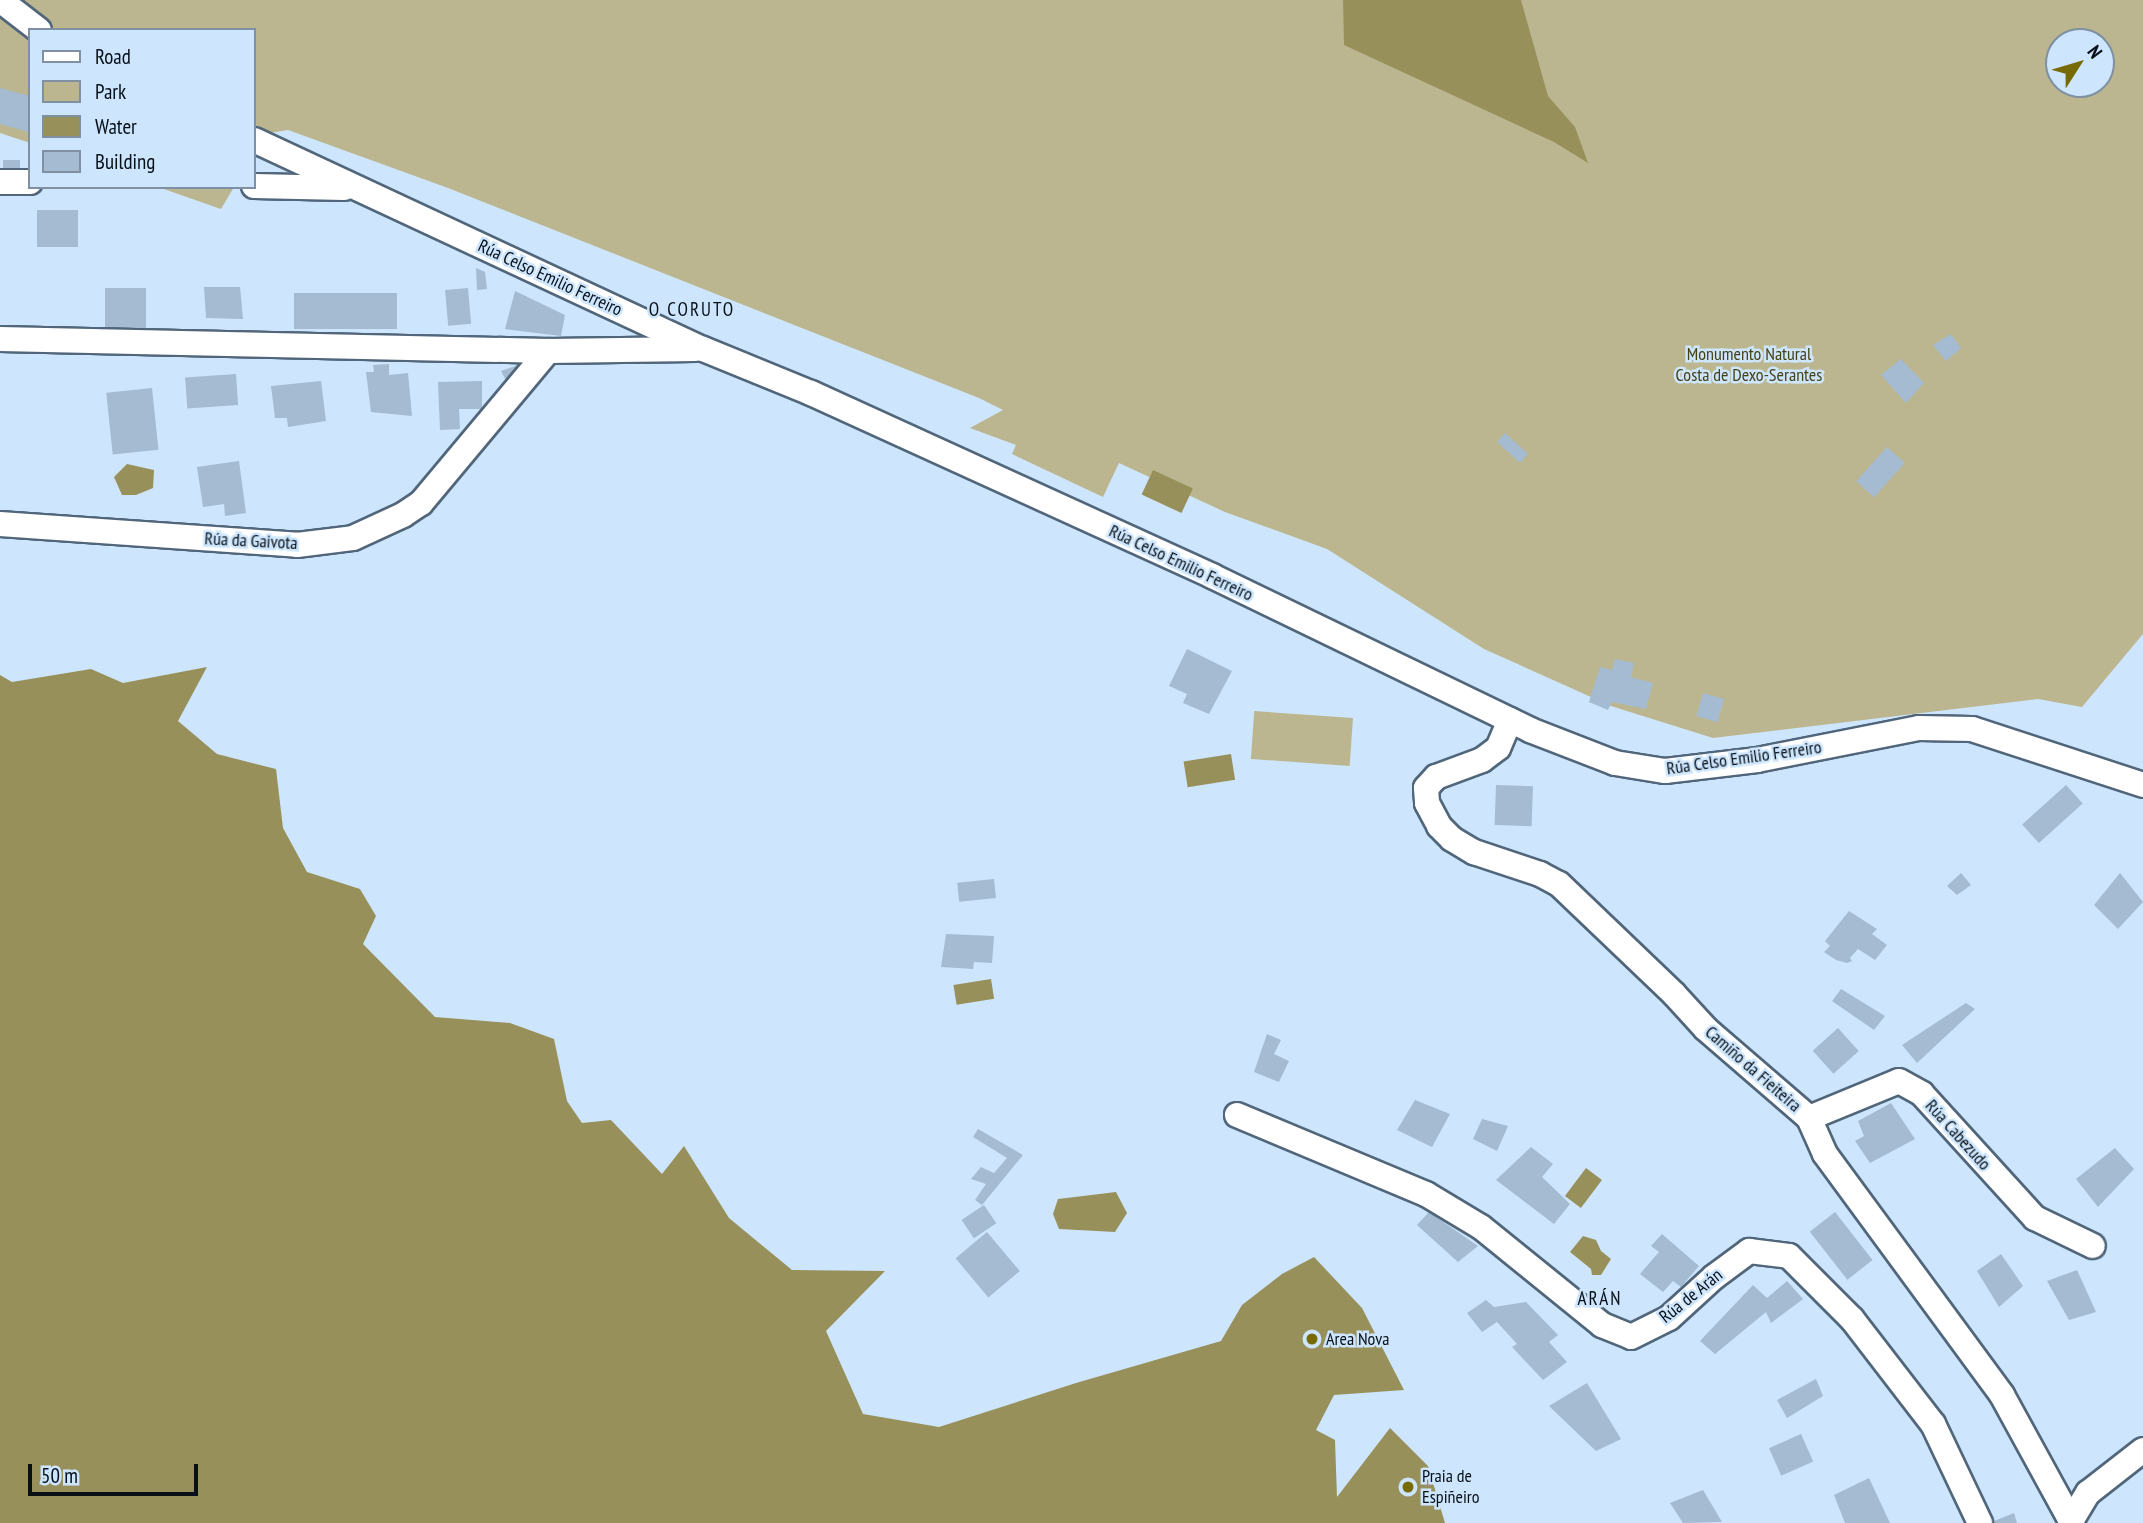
<!DOCTYPE html>
<html>
<head>
<meta charset="utf-8">
<style>
  body { margin:0 }
  #map { position:relative; width:2143px; height:1523px; overflow:hidden; background:#cde6fd; font-family:"PT Sans Narrow",sans-serif }
  div>[style] { position:absolute }
  [style*='--x'] { left:calc(var(--x)*1px); top:calc(var(--y)*1px); width:calc(var(--w)*1px); rotate:calc(var(--a)*1deg) }
  .green>* { inset:0; background:#bbb690; transform-origin:0 0 }
  .water>* { inset:0; background:#98905b; transform-origin:0 0 }
  .building>* { inset:0; background:#a4bbd2; transform-origin:0 0 }
  .roads { filter:drop-shadow(2px 0 #51667a) drop-shadow(-2px 0 #51667a) drop-shadow(0 2px #51667a) drop-shadow(0 -2px #51667a) }
  .minor>* { height:24px; margin:-12px; padding:0 12px; transform-origin:12px; border-radius:12px; background:#fff }
  .dots>* { width:19px; height:19px; translate:-50% -50%; box-sizing:border-box; border:4px solid #cde6fd; border-radius:50% }
  span { translate:-50% -50%; white-space:nowrap; text-align:center; line-height:1.15; -webkit-text-stroke:5px #cde6fd; paint-order:stroke }
  .street-label { font-size:18px; color:#070f17 }
  .park-label { font-size:18px; color:#464015 }
  .poi-label { font-size:18px; color:#070f17 }
  .left { translate:0 -50%; text-align:left }
  .neighbourhood-label { font-size:19px; color:#070f17; letter-spacing:2px }
  .legend { position:absolute; left:28px; top:28px; width:228px; height:161px; box-sizing:border-box; background:#cde6fd; border:2px solid #7e90a1; margin:0; padding:9px 12px; list-style:none; font-size:21px; color:#070f17 }
  .legend li { display:flex; align-items:center; gap:14px; height:35px }
  .legend b { width:35px; border:2px solid #7e90a1 }
  .north { position:absolute; left:2045px; top:28px; width:70px; height:70px; box-sizing:border-box; background:#cde6fd; border:2px solid #7e90a1; border-radius:50%; rotate:53deg; font-size:19px; font-weight:700; line-height:28px; text-align:center; color:#070f17 }
  .north::after { content:''; display:block; margin:auto; width:24px; height:32px; background:#776a03; clip-path:polygon(50% 0,100% 100%,50% 72%,0 100%) }
  .scale { position:absolute; left:28px; top:1464px; width:170px; height:32px; box-sizing:border-box; border:4px solid #070f17; border-top:0; padding-left:9px; font-size:21px; line-height:24px; white-space:nowrap; color:#070f17; -webkit-text-stroke:5px #cde6fd; paint-order:stroke }
</style>
</head>
<body>
<div id="map">
  <div class="green">
    <i style="clip-path:polygon(evenodd,0 0,2143px 0,2143px 634px,2082px 707px,2038px 699px,1713px 738px,1611px 706px,1484px 649px,1327px 549px,1225px 512px,1119px 463px,1103px 497px,1012px 454px,1016px 445px,970px 428px,1003px 410px,979px 398px,448px 188px,288px 130px,270px 133px,254px 155px,254px 30px,30px 30px,30px 143px,0 133px,0 0,2059px 42px,2101px 42px,2101px 84px,2059px 84px,2059px 42px)"></i>
    <i style="clip-path:polygon(158px 187px,234px 187px,221px 209px)"></i>
    <i style="left:1353px;top:718px;width:48px;height:99px;rotate:94deg"></i>
  </div>
  <div class="water">
    <i style="clip-path:polygon(1343px 0,1521px 0,1548px 96px,1575px 127px,1588px 163px,1554px 142px,1344px 45px)"></i>
    <i style="clip-path:polygon(127px 464px,154px 470px,153px 488px,136px 495px,122px 495px,114px 477px)"></i>
    <i style="left:1153px;top:470px;width:44px;height:27px;rotate:25deg"></i>
    <i style="clip-path:polygon(207px 667px,178px 721px,217px 754px,276px 769px,283px 828px,307px 872px,360px 889px,376px 916px,363px 944px,435px 1017px,510px 1023px,554px 1039px,567px 1101px,582px 1123px,611px 1120px,662px 1174px,684px 1146px,729px 1218px,792px 1270px,885px 1271px,826px 1331px,863px 1414px,939px 1427px,1076px 1383px,1221px 1341px,1242px 1305px,1282px 1274px,1314px 1257px,1362px 1308px,1404px 1390px,1334px 1395px,1316px 1430px,1335px 1440px,1337px 1497px,1390px 1428px,1428px 1466px,1445px 1523px,0 1523px,0 675px,12px 682px,91px 669px,123px 683px)"></i>
    <i style="left:1231px;top:754px;width:26px;height:48px;rotate:81deg"></i>
    <i style="left:991px;top:979px;width:20px;height:38px;rotate:81deg"></i>
    <i style="left:1586px;top:1168px;width:20px;height:35px;rotate:37deg"></i>
    <i style="clip-path:polygon(1116px 1192px,1127px 1213px,1115px 1232px,1059px 1229px,1053px 1214px,1058px 1199px)"></i>
    <i style="clip-path:polygon(1583px 1236px,1596px 1240px,1601px 1251px,1611px 1259px,1601px 1275px,1592px 1275px,1591px 1269px,1570px 1252px)"></i>
  </div>
  <div class="building">
    <i style="clip-path:polygon(0 88px,30px 96px,28px 132px,0 124px)"></i>
    <i style="left:3px;top:160px;width:17px;height:10px"></i>
    <i style="left:37px;top:210px;width:41px;height:37px"></i>
    <i style="clip-path:polygon(476px 268px,485px 272px,487px 289px,477px 290px)"></i>
    <i style="clip-path:polygon(204px 287px,240px 287px,243px 319px,206px 318px)"></i>
    <i style="left:146px;top:288px;width:44px;height:41px;rotate:90deg"></i>
    <i style="left:468px;top:288px;width:36px;height:23px;rotate:85deg"></i>
    <i style="clip-path:polygon(515px 291px,565px 315px,561px 336px,505px 329px)"></i>
    <i style="left:294px;top:293px;width:103px;height:36px"></i>
    <i style="clip-path:polygon(1951px 334px,1961px 348px,1946px 361px,1933px 345px)"></i>
    <i style="clip-path:polygon(1901px 359px,1924px 383px,1906px 403px,1881px 375px)"></i>
    <i style="clip-path:polygon(389px 364px,389px 375px,408px 373px,412px 416px,371px 412px,366px 372px,374px 372px,373px 365px)"></i>
    <i style="clip-path:polygon(518px 365px,521px 370px,508px 384px,501px 371px)"></i>
    <i style="left:236px;top:374px;width:31px;height:51px;rotate:86deg"></i>
    <i style="clip-path:polygon(321px 381px,326px 421px,288px 427px,287px 418px,275px 418px,271px 386px)"></i>
    <i style="clip-path:polygon(482px 381px,482px 409px,459px 409px,460px 429px,440px 430px,438px 382px)"></i>
    <i style="left:152px;top:388px;width:62px;height:46px;rotate:84deg"></i>
    <i style="left:1505px;top:433px;width:31px;height:12px;rotate:42deg"></i>
    <i style="left:1887px;top:447px;width:24px;height:46px;rotate:42deg"></i>
    <i style="clip-path:polygon(239px 461px,246px 513px,225px 516px,224px 504px,203px 507px,197px 467px)"></i>
    <i style="clip-path:polygon(1187px 649px,1232px 671px,1209px 714px,1183px 703px,1187px 694px,1169px 686px)"></i>
    <i style="clip-path:polygon(1615px 659px,1634px 663px,1631px 677px,1653px 683px,1646px 709px,1612px 702px,1608px 710px,1589px 702px,1600px 667px,1612px 670px)"></i>
    <i style="left:1703px;top:693px;width:22px;height:24px;rotate:16deg"></i>
    <i style="left:1496px;top:785px;width:37px;height:40px;rotate:2deg"></i>
    <i style="left:2066px;top:785px;width:25px;height:59px;rotate:48deg"></i>
    <i style="clip-path:polygon(1961px 873px,1971px 885px,1957px 895px,1947px 886px)"></i>
    <i style="clip-path:polygon(2120px 873px,2143px 902px,2118px 929px,2094px 905px)"></i>
    <i style="left:994px;top:879px;width:19px;height:37px;rotate:84deg"></i>
    <i style="clip-path:polygon(1849px 911px,1877px 929px,1872px 934px,1887px 945px,1875px 960px,1858px 949px,1850px 958px,1852px 961px,1847px 963px,1836px 960px,1824px 952px,1830px 946px,1825px 941px)"></i>
    <i style="clip-path:polygon(946px 934px,994px 936px,992px 963px,974px 962px,973px 969px,941px 967px)"></i>
    <i style="clip-path:polygon(1841px 989px,1885px 1016px,1874px 1030px,1832px 1001px)"></i>
    <i style="clip-path:polygon(1966px 1003px,1975px 1009px,1917px 1063px,1902px 1045px)"></i>
    <i style="left:1838px;top:1028px;width:31px;height:34px;rotate:48deg"></i>
    <i style="clip-path:polygon(1267px 1034px,1281px 1040px,1274px 1054px,1289px 1061px,1279px 1082px,1254px 1072px)"></i>
    <i style="clip-path:polygon(1415px 1100px,1450px 1114px,1432px 1147px,1397px 1130px)"></i>
    <i style="clip-path:polygon(1891px 1103px,1915px 1139px,1870px 1163px,1855px 1141px,1864px 1136px,1858px 1121px)"></i>
    <i style="clip-path:polygon(1482px 1119px,1508px 1126px,1497px 1151px,1473px 1139px)"></i>
    <i style="clip-path:polygon(978px 1129px,1023px 1155px,982px 1205px,975px 1200px,986px 1184px,971px 1179px,981px 1167px,994px 1173px,1007px 1158px,973px 1137px)"></i>
    <i style="clip-path:polygon(1531px 1147px,1553px 1164px,1542px 1177px,1570px 1204px,1554px 1224px,1496px 1180px)"></i>
    <i style="clip-path:polygon(2115px 1148px,2134px 1169px,2098px 1207px,2076px 1179px)"></i>
    <i style="left:984px;top:1205px;width:22px;height:27px;rotate:56deg"></i>
    <i style="clip-path:polygon(1429px 1212px,1478px 1246px,1458px 1262px,1417px 1225px)"></i>
    <i style="left:1835px;top:1212px;width:61px;height:32px;rotate:52deg"></i>
    <i style="left:987px;top:1232px;width:51px;height:41px;rotate:50deg"></i>
    <i style="clip-path:polygon(1662px 1234px,1699px 1266px,1681px 1287px,1673px 1281px,1663px 1292px,1640px 1274px,1659px 1252px,1651px 1246px)"></i>
    <i style="clip-path:polygon(2001px 1254px,2023px 1286px,1999px 1307px,1977px 1271px)"></i>
    <i style="clip-path:polygon(2077px 1270px,2096px 1312px,2069px 1320px,2047px 1281px)"></i>
    <i style="clip-path:polygon(1787px 1281px,1803px 1299px,1771px 1323px,1766px 1312px,1715px 1354px,1700px 1341px,1753px 1285px,1767px 1298px)"></i>
    <i style="clip-path:polygon(1486px 1300px,1494px 1307px,1526px 1302px,1558px 1335px,1549px 1342px,1567px 1362px,1543px 1380px,1512px 1347px,1517px 1344px,1497px 1322px,1482px 1332px,1467px 1313px)"></i>
    <i style="clip-path:polygon(1816px 1379px,1823px 1396px,1787px 1418px,1777px 1400px)"></i>
    <i style="clip-path:polygon(1587px 1383px,1621px 1439px,1596px 1451px,1549px 1406px)"></i>
    <i style="left:1801px;top:1434px;width:30px;height:35px;rotate:66deg"></i>
    <i style="clip-path:polygon(1869px 1478px,1890px 1523px,1845px 1523px,1834px 1495px)"></i>
    <i style="clip-path:polygon(1703px 1490px,1722px 1522px,1683px 1523px,1670px 1503px)"></i>
    <i style="clip-path:polygon(2014px 1513px,2017px 1523px,1989px 1523px)"></i>
  </div>
  <div class="roads">
    <div class="minor">
      <i style="--x:0;--y:0;--w:49;--a:37.6"></i>
      <i style="--x:254;--y:140;--w:495;--a:25"></i>
      <i style="--x:703;--y:349;--w:117;--a:22.2"></i>
      <i style="--x:811;--y:393;--w:441;--a:24.5"></i>
      <i style="--x:1212;--y:576;--w:353;--a:25.8"></i>
      <i style="--x:1530;--y:730;--w:91;--a:21.2"></i>
      <i style="--x:1615;--y:763;--w:51;--a:9.1"></i>
      <i style="--x:1665;--y:771;--w:93;--a:-6.8"></i>
      <i style="--x:1757;--y:760;--w:165;--a:-11.2"></i>
      <i style="--x:1919;--y:728;--w:53;--a:1.1"></i>
      <i style="--x:1972;--y:729;--w:180;--a:18.1"></i>
      <i style="--x:0;--y:182;--w:30;--a:0"></i>
      <i style="--x:254;--y:186;--w:90;--a:1.3"></i>
      <i style="--x:0;--y:339;--w:548;--a:1.25"></i>
      <i style="--x:548;--y:351;--w:147;--a:-0.8"></i>
      <i style="--x:0;--y:524;--w:298;--a:4"></i>
      <i style="--x:297;--y:545;--w:56;--a:-7.1"></i>
      <i style="--x:353;--y:538;--w:55;--a:-24.7"></i>
      <i style="--x:403;--y:515;--w:22;--a:-34"></i>
      <i style="--x:421;--y:503;--w:198;--a:-50.1"></i>
      <i style="--x:1510;--y:720;--w:30;--a:113"></i>
      <i style="--x:1498;--y:748;--w:20;--a:143"></i>
      <i style="--x:1482;--y:760;--w:49;--a:159.7"></i>
      <i style="--x:1436;--y:777;--w:15;--a:132"></i>
      <i style="--x:1426;--y:788;--w:15;--a:86"></i>
      <i style="--x:1427;--y:803;--w:26;--a:62"></i>
      <i style="--x:1439;--y:826;--w:18;--a:45"></i>
      <i style="--x:1452;--y:839;--w:26;--a:31"></i>
      <i style="--x:1474;--y:852;--w:70;--a:18.4"></i>
      <i style="--x:1540;--y:874;--w:21;--a:28"></i>
      <i style="--x:1559;--y:884;--w:159;--a:43.7"></i>
      <i style="--x:1674;--y:994;--w:47;--a:47.6"></i>
      <i style="--x:1706;--y:1029;--w:136;--a:40.8"></i>
      <i style="--x:1809;--y:1118;--w:39;--a:66"></i>
      <i style="--x:1825;--y:1154;--w:299;--a:53.7"></i>
      <i style="--x:2002;--y:1395;--w:146;--a:61.3"></i>
      <i style="--x:1237;--y:1115;--w:205;--a:22.7"></i>
      <i style="--x:1426;--y:1194;--w:64;--a:31"></i>
      <i style="--x:1481;--y:1227;--w:156;--a:39"></i>
      <i style="--x:1602;--y:1325;--w:31;--a:22"></i>
      <i style="--x:1631;--y:1337;--w:42;--a:-26.6"></i>
      <i style="--x:1669;--y:1318;--w:61;--a:-42.3"></i>
      <i style="--x:1714;--y:1277;--w:44;--a:-36.6"></i>
      <i style="--x:1749;--y:1251;--w:40;--a:7.1"></i>
      <i style="--x:1789;--y:1256;--w:89;--a:45"></i>
      <i style="--x:1852;--y:1319;--w:133;--a:52.4"></i>
      <i style="--x:1933;--y:1424;--w:110;--a:64.6"></i>
      <i style="--x:1809;--y:1118;--w:97;--a:-22.3"></i>
      <i style="--x:1899;--y:1081;--w:26;--a:29"></i>
      <i style="--x:1922;--y:1094;--w:168;--a:47.7"></i>
      <i style="--x:2035;--y:1218;--w:64;--a:25.8"></i>
      <i style="--x:2071;--y:1521;--w:33;--a:-59"></i>
      <i style="--x:2088;--y:1493;--w:70;--a:-38"></i>
    </div>
  </div>
  <div class="dots">
    <i style="left:1312px;top:1339px;background:#776a03"></i>
    <i style="left:1408px;top:1487px;background:#776a03"></i>
  </div>
  <div class="street-label">
    <span style="left:550px;top:278px;rotate:25deg">Rúa Celso Emilio Ferreiro</span>
    <span style="left:251px;top:541px;rotate:3deg">Rúa da Gaivota</span>
    <span style="left:1181px;top:563px;rotate:25deg">Rúa Celso Emilio Ferreiro</span>
    <span style="left:1744px;top:758px;rotate:-8deg">Rúa Celso Emilio Ferreiro</span>
    <span style="left:1753px;top:1069px;rotate:41deg">Camiño da Fieiteira</span>
    <span style="left:1958px;top:1135px;rotate:48deg">Rúa Cabezudo</span>
    <span style="left:1691px;top:1296px;rotate:-39deg">Rúa de Arán</span>
  </div>
  <div class="park-label">
    <span style="left:1749px;top:365px">Monumento Natural<br>Costa de Dexo-Serantes</span>
  </div>
  <div class="poi-label">
    <span class="left" style="left:1326px;top:1339px">Area Nova</span>
    <span class="left" style="left:1422px;top:1487px">Praia de<br>Espiñeiro</span>
  </div>
  <div class="neighbourhood-label">
    <span style="left:692px;top:310px">O CORUTO</span>
    <span style="left:1600px;top:1299px">ARÁN</span>
  </div>
  <ul class="legend">
  <li><b style="height:9px;background:#fff"></b>Road</li>
  <li><b style="height:19px;background:#bbb690"></b>Park</li>
  <li><b style="height:19px;background:#98905b"></b>Water</li>
  <li><b style="height:19px;background:#a4bbd2"></b>Building</li>
  </ul>
  <div class="north">N</div>
  <div class="scale">50 m</div>
</div>
</body>
</html>
